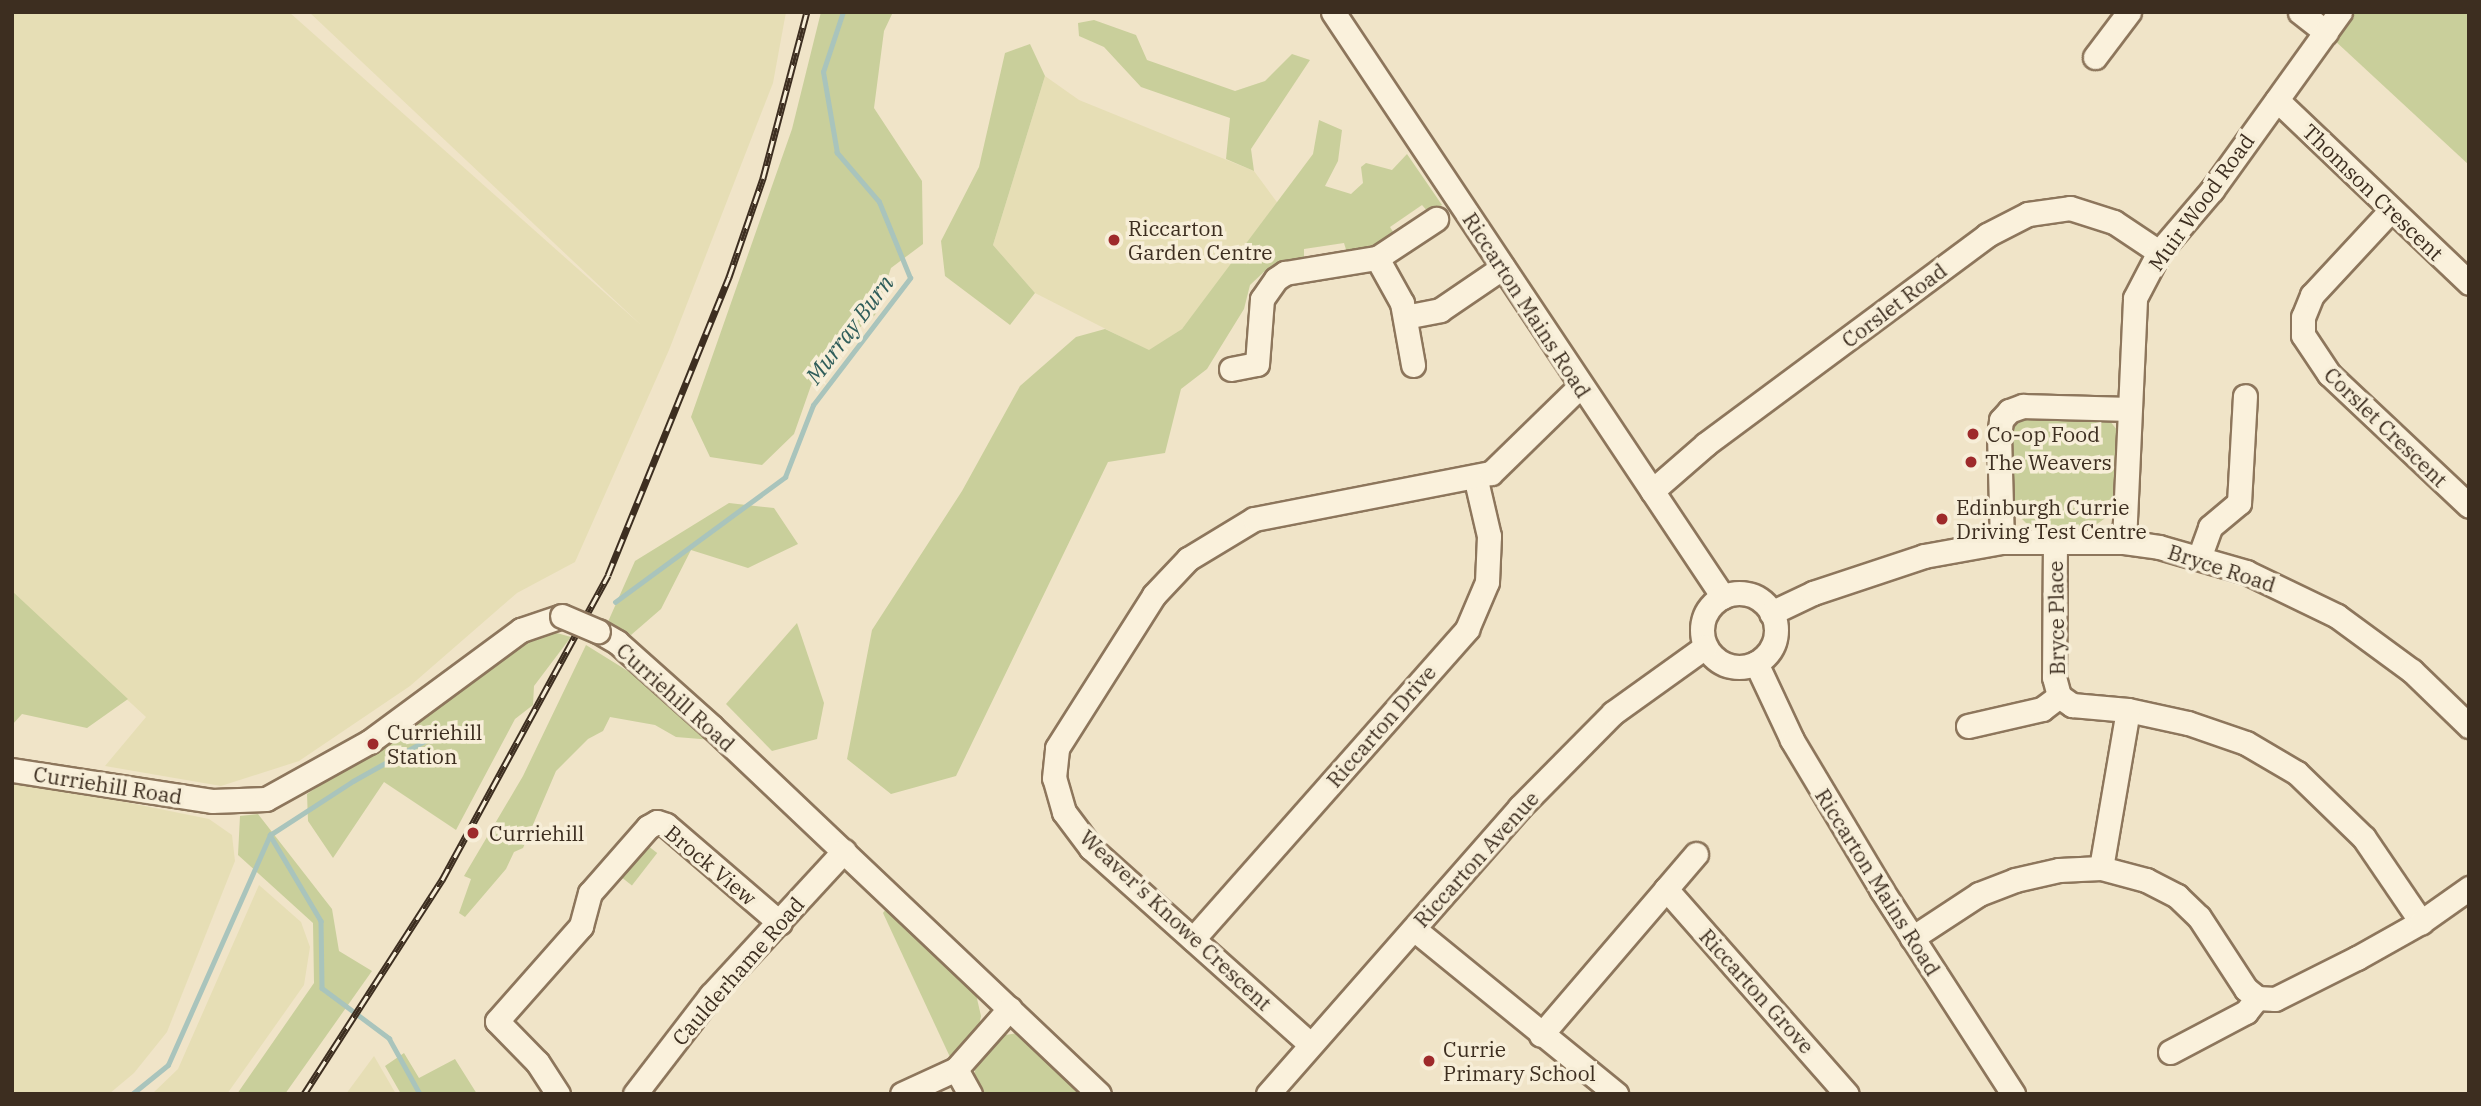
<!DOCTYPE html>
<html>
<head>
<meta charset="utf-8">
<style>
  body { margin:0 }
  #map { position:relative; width:2481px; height:1106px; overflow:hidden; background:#f0e4c8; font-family:"IBM Plex Serif",serif }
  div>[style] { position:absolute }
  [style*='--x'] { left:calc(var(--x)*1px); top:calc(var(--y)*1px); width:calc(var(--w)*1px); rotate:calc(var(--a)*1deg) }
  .farmland>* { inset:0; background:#e6deb5 }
  .green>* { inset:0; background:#c9cf9b; transform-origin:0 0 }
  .stream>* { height:4.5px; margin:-2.25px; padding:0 2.25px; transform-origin:2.25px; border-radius:2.25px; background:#a9c4bc }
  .roads { filter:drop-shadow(2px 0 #8d765c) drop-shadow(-2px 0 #8d765c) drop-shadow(0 2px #8d765c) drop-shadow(0 -2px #8d765c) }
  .minor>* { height:23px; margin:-11.5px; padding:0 11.5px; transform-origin:11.5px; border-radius:11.5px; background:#faf1dc }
  .minor>.ring { margin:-11.5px; padding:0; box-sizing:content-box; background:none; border:23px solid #faf1dc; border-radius:50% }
  .rail>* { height:7px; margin-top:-3.5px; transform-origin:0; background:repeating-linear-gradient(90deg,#f7eed8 0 13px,#3d2e20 0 26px); box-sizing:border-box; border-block:2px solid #3d2e20 }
  .bridges { filter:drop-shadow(2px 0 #8d765c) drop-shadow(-2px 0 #8d765c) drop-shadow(0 2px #8d765c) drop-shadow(0 -2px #8d765c) }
  .minor-bridge>* { height:23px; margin:-11.5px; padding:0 11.5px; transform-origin:11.5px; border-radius:11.5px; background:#faf1dc }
  .dots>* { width:19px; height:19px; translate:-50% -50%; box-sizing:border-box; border:4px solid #f7eed8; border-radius:50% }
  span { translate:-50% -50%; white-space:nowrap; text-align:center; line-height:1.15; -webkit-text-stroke:7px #f7eed8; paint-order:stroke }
  .street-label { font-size:21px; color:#3d2e20 }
  .poi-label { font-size:21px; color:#3d2e20 }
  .left { translate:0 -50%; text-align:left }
  .water-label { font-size:23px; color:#2f5d5a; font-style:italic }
  .frame { position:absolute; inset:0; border:14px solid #3d2e20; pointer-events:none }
</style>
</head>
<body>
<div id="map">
  <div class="farmland">
    <i style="clip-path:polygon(12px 12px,289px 12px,641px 325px,309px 12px,786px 12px,773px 83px,669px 350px,575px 562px,517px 593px,410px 686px,299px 761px,221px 786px,105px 766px,146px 717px,12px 593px)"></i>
    <i style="clip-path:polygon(1045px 76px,1079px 100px,1254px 171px,1279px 205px,1182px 329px,1149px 351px,1035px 293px,993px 245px)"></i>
    <i style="clip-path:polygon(12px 779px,209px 819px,232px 835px,235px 861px,167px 1032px,134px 1073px,109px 1094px,12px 1094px)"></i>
    <i style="clip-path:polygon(259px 885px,301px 922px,310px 947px,304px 985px,227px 1094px,152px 1094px,178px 1069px)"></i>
    <i style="clip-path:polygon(374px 1056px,396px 1094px,346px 1094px)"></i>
  </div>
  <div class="green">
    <i style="clip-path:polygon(821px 12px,893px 12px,884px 31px,874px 108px,922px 181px,923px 244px,891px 268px,875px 315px,820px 360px,794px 434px,762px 465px,710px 457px,691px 417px,792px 129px)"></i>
    <i style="clip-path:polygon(2353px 12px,2469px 12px,2469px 165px,2333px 39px)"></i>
    <i style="clip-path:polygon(1094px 20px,1136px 35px,1147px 60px,1235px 91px,1265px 81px,1292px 54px,1310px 60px,1251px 149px,1254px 171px,1226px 159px,1230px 118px,1141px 87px,1104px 47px,1079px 36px,1078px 23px)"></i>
    <i style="clip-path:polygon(1030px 44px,1045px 76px,993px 245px,1035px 293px,1010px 325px,945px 276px,941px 241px,979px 167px,1005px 53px)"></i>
    <i style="clip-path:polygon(1319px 120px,1342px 130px,1338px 161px,1325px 186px,1351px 194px,1363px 183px,1361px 167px,1366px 163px,1392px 170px,1407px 154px,1442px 205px,1429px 213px,1422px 205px,1390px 227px,1395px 235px,1372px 248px,1347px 253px,1344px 243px,1304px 249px,1304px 257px,1266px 270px,1250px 285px,1244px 309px,1207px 369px,1181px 389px,1165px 453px,1108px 462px,956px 776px,891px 794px,847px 759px,872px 630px,962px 491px,1020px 386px,1076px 337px,1105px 329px,1149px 350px,1182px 329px,1313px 154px)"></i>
    <i style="clip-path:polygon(2106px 416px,2121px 435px,2118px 509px,2090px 529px,2031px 528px,2011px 508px,2009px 437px,2015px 422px,2028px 417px)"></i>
    <i style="clip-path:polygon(729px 503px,774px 508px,798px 544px,748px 568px,691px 550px,661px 609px,631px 635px,607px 624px,635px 561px)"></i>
    <i style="clip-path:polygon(12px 591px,128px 699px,87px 728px,22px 714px,12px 725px)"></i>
    <i style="clip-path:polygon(797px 623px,824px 703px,817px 739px,772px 751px,726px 704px)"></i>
    <i style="clip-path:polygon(546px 630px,571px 637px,534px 686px,533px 705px,515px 719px,456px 830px,384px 782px,333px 858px,308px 821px,307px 794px)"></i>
    <i style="clip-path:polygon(586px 645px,631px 673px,713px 740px,676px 737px,655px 725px,610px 717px,603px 731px,588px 739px,556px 771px,523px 848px,514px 852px,506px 869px,465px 917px,459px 913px,471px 879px,464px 876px,523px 776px)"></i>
    <i style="clip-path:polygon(258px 814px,332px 909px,339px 951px,372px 971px,285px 1094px,237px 1094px,314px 983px,313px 923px,238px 855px,240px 816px)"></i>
    <i style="left:643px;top:842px;width:18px;height:41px;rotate:38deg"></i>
    <i style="clip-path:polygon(888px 906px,975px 990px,981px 1016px,978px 1031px,950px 1057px,883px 913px)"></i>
    <i style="clip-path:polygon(1018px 1033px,1079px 1094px,981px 1094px,974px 1077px,977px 1058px,999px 1036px)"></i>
    <i style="clip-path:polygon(404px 1053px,419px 1078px,455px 1059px,477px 1094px,401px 1094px,385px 1066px)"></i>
  </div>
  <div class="stream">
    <i style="--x:615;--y:602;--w:211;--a:-36.3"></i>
    <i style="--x:785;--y:477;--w:77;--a:-68.7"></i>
    <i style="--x:813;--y:405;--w:160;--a:-52.6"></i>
    <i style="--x:910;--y:278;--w:82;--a:-112.2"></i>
    <i style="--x:879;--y:202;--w:65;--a:-130.6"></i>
    <i style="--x:837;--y:153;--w:82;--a:-99.8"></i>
    <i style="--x:823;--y:72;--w:63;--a:-71.6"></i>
    <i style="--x:270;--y:835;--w:100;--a:59.3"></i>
    <i style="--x:321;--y:921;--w:67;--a:89.1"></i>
    <i style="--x:322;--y:988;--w:84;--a:36.7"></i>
    <i style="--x:389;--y:1038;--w:64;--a:61"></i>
    <i style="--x:132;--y:1094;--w:46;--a:-38.9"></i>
    <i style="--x:168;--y:1065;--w:252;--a:-66.1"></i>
    <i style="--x:270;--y:835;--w:99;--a:-33"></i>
    <i style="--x:353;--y:781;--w:115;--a:-29.2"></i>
  </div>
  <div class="roads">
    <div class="minor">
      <i style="--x:1333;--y:12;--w:703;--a:56.31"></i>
      <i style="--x:2300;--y:12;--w:33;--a:38"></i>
      <i style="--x:2095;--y:57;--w:56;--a:-52.9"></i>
      <i style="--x:2277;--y:100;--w:265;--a:43.6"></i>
      <i style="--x:2391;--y:210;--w:116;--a:132.9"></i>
      <i style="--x:2312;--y:295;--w:24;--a:112"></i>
      <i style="--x:2303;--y:317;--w:18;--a:90"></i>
      <i style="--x:2303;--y:335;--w:47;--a:56.3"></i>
      <i style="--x:2329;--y:374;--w:192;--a:43.3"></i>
      <i style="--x:1377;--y:258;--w:71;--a:-33.5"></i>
      <i style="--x:1405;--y:317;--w:36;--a:-11"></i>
      <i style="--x:1440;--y:310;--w:76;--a:-34.3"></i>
      <i style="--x:1231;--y:369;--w:26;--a:-11"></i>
      <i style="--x:1257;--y:364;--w:65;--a:-85.6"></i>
      <i style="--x:1262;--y:299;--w:24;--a:-55"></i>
      <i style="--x:1276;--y:279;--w:11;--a:-34"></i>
      <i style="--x:1285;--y:273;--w:93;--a:-9.3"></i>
      <i style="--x:1377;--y:258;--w:51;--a:60.9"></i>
      <i style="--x:1402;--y:303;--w:63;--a:79.9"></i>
      <i style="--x:1652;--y:491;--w:72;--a:-41"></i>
      <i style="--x:1706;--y:444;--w:350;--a:-36.6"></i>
      <i style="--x:1987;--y:235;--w:46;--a:-27.1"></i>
      <i style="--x:2028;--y:214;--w:42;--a:-8.1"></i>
      <i style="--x:2070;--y:208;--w:46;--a:17.7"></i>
      <i style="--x:2114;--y:222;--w:54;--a:33.7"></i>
      <i style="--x:2055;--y:540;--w:137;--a:90.4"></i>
      <i style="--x:2054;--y:677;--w:20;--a:75"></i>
      <i style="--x:2002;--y:542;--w:105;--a:-91.6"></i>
      <i style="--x:1999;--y:437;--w:17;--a:-83"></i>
      <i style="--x:2001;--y:420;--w:12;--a:-48"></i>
      <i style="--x:2009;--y:411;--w:15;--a:-20"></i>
      <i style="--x:2023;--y:406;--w:105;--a:1.6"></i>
      <i style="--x:2124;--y:542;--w:244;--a:-87.4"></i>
      <i style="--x:2135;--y:298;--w:52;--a:-62.4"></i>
      <i style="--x:2159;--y:252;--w:82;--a:-49.5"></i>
      <i style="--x:2212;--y:190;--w:219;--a:-54.3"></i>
      <i style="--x:2199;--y:558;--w:33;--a:-70"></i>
      <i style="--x:2210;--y:527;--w:38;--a:-40"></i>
      <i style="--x:2239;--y:503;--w:107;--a:-86.8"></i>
      <i class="ring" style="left:1702px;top:593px;width:51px;height:51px"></i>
      <i style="--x:1771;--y:613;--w:47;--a:-25.5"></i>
      <i style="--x:1813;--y:593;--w:117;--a:-18.4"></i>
      <i style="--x:1924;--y:556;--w:79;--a:-10.2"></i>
      <i style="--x:2002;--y:542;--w:122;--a:0"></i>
      <i style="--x:2124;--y:542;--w:35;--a:8"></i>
      <i style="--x:2159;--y:547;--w:91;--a:16"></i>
      <i style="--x:2246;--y:572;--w:101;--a:25.8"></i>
      <i style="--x:2337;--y:616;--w:93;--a:36.3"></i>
      <i style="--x:2412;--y:671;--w:79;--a:44"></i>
      <i style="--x:598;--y:631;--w:22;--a:30"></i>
      <i style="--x:617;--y:642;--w:127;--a:41.8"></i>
      <i style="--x:712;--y:727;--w:533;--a:43.48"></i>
      <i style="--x:1756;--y:663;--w:85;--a:64.9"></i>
      <i style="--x:1792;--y:740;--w:174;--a:59.1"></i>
      <i style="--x:1881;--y:889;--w:244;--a:57.2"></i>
      <i style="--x:1968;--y:726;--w:76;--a:-12.9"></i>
      <i style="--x:2042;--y:709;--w:21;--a:-37"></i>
      <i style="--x:2059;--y:696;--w:16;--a:35"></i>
      <i style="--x:2072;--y:705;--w:56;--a:5.1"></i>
      <i style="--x:2128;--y:710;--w:61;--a:12.2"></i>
      <i style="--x:2188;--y:723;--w:61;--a:19"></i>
      <i style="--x:2246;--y:743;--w:59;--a:30.5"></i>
      <i style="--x:2297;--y:773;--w:93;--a:44.1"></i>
      <i style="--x:2364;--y:838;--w:102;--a:55.8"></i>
      <i style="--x:12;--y:770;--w:202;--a:8.8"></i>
      <i style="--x:212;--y:801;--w:54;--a:-2.1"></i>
      <i style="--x:266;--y:799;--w:118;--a:-29"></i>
      <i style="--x:369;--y:742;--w:189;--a:-36.4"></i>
      <i style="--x:521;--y:630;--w:43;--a:-18.9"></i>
      <i style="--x:2101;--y:868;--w:160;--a:-80.3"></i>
      <i style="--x:1666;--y:889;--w:46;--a:-49.4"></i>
      <i style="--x:1414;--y:929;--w:261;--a:39.2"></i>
      <i style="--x:1912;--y:938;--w:80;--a:-33.3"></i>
      <i style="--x:1979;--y:894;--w:39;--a:-21"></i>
      <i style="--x:2015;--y:880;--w:45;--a:-12.8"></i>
      <i style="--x:2059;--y:870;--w:42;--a:-2.7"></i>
      <i style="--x:2101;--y:868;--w:47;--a:14.9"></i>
      <i style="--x:2146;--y:880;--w:35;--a:27"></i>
      <i style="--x:2177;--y:896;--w:30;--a:44"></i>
      <i style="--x:2199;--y:917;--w:86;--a:56.9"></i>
      <i style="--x:2246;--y:989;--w:14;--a:39"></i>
      <i style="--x:1193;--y:939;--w:414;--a:-48.5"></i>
      <i style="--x:1467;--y:629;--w:51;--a:-66.9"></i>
      <i style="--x:1487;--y:582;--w:46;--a:-87.5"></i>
      <i style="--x:1489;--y:536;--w:57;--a:-103.1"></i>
      <i style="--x:1541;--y:1035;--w:192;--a:-49.4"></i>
      <i style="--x:1666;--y:889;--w:273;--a:48.6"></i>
      <i style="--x:1310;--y:1044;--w:294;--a:-138.2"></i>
      <i style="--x:1091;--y:848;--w:45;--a:-126.9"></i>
      <i style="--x:1064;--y:812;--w:35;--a:-106"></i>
      <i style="--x:1054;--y:778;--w:30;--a:-84"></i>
      <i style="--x:1057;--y:748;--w:181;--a:-57.6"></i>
      <i style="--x:1154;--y:595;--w:50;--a:-46.6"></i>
      <i style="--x:1188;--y:559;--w:77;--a:-31.2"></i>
      <i style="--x:1254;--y:519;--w:241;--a:-11"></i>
      <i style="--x:1491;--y:473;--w:124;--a:-44.3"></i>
      <i style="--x:2170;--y:1052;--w:86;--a:-27.8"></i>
      <i style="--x:2246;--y:1012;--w:18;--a:-52"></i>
      <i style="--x:2257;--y:998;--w:18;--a:3"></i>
      <i style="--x:2275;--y:999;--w:92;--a:-26.6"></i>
      <i style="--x:2357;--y:958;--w:73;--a:-29.4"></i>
      <i style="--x:2421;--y:922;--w:59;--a:-35.3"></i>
      <i style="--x:956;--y:1069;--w:29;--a:61"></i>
      <i style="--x:558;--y:1094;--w:38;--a:-123"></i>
      <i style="--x:537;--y:1062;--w:57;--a:-134.3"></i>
      <i style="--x:497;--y:1021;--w:127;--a:-48.5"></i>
      <i style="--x:581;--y:926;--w:34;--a:-75"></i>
      <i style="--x:590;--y:893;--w:88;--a:-48.7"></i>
      <i style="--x:648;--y:827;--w:10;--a:-29"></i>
      <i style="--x:657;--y:822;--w:9;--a:18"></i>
      <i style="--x:666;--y:825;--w:150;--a:40.7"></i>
      <i style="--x:635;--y:1094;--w:125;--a:-52.5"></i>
      <i style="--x:711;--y:995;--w:196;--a:-47.3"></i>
      <i style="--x:902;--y:1094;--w:60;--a:-24.8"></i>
      <i style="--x:956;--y:1069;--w:81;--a:-48.5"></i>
      <i style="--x:1268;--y:1094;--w:382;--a:-48.7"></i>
      <i style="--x:1520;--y:807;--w:132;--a:-45.3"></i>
      <i style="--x:1613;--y:713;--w:113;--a:-35.7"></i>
    </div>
  </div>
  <div class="rail">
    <i style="--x:304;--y:1094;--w:255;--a:-57.2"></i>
    <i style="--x:442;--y:880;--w:347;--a:-61.4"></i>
    <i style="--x:608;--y:575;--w:322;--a:-67.9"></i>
    <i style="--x:729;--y:277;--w:105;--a:-71"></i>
    <i style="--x:763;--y:178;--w:172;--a:-75.2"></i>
  </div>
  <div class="bridges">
    <div class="minor-bridge">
      <i style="--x:562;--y:616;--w:39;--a:23"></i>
    </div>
  </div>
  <div class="dots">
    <i style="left:1114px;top:240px;background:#9e2a2b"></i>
    <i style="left:1973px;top:434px;background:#9e2a2b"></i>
    <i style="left:1971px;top:462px;background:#9e2a2b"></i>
    <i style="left:1942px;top:519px;background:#9e2a2b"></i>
    <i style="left:373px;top:744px;background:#9e2a2b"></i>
    <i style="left:473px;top:833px;background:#9e2a2b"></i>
    <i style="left:1429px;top:1061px;background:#9e2a2b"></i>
  </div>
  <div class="street-label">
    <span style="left:2373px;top:192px;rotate:44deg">Thomson Crescent</span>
    <span style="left:2201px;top:202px;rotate:-54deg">Muir Wood Road</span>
    <span style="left:1527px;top:305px;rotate:57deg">Riccarton Mains Road</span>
    <span style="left:1894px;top:305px;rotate:-37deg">Corslet Road</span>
    <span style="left:2386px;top:427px;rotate:44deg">Corslet Crescent</span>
    <span style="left:2222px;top:568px;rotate:18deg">Bryce Road</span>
    <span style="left:2056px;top:618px;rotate:-91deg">Bryce Place</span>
    <span style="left:676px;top:697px;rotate:42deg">Curriehill Road</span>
    <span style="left:1381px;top:726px;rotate:-49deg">Riccarton Drive</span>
    <span style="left:108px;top:785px;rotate:9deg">Curriehill Road</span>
    <span style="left:1476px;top:859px;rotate:-48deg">Riccarton Avenue</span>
    <span style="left:711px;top:865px;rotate:40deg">Brock View</span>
    <span style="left:1878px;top:882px;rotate:58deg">Riccarton Mains Road</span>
    <span style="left:1176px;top:920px;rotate:43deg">Weaver's Knowe Crescent</span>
    <span style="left:738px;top:971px;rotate:-49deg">Caulderhame Road</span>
    <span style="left:1757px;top:991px;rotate:48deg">Riccarton Grove</span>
  </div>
  <div class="poi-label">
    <span class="left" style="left:1128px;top:240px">Riccarton<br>Garden Centre</span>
    <span class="left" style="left:1987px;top:434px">Co-op Food</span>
    <span class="left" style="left:1985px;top:462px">The Weavers</span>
    <span class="left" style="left:1956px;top:519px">Edinburgh Currie<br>Driving Test Centre</span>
    <span class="left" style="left:387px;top:744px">Curriehill<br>Station</span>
    <span class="left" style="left:489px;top:833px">Curriehill</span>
    <span class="left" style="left:1443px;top:1061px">Currie<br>Primary School</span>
  </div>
  <div class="water-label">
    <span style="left:849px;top:329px;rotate:-53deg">Murray Burn</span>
  </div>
  <div class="frame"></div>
</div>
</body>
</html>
